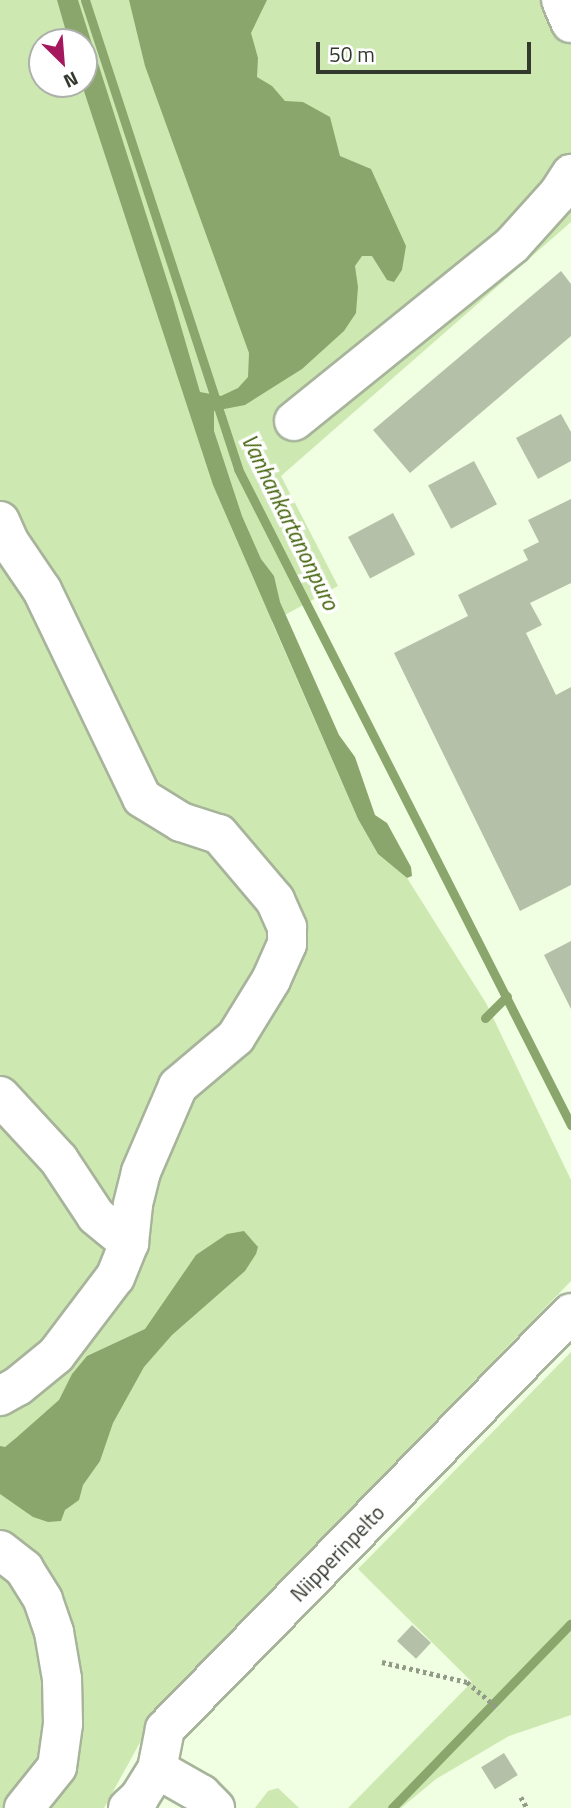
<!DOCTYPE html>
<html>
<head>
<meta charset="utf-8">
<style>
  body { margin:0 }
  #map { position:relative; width:571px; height:1808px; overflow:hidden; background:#f0fee2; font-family:"Titillium Web",sans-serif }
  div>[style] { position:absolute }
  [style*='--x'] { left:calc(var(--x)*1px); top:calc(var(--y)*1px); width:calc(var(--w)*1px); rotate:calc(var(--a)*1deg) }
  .green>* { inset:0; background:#cde9b1 }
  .water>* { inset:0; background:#8ba66c }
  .stream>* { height:9px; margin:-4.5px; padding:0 4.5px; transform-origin:4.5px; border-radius:4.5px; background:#8ba66c }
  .building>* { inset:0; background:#b4c1a8; transform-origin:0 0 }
  .path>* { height:4.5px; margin-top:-2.25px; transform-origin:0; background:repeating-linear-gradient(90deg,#929b88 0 3.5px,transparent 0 7px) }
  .roads { filter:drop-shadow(2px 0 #a7b49b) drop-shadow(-2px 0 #a7b49b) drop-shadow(0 2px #a7b49b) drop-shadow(0 -2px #a7b49b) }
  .minor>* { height:38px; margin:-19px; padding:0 19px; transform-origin:19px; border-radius:19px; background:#fff }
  span { translate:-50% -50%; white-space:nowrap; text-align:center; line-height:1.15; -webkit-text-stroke:7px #fff; paint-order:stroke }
  .street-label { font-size:21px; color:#34392e }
  .water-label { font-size:23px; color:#42630b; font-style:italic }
  .north { position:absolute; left:28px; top:28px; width:70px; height:70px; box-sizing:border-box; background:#fff; border:2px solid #aeb0ab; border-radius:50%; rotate:155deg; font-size:19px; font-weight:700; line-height:28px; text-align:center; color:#34392e }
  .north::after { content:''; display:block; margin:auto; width:24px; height:32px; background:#a5185d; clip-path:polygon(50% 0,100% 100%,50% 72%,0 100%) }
  .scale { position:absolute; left:316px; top:42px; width:215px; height:32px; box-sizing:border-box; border:4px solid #34392e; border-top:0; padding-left:9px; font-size:21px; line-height:24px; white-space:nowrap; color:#34392e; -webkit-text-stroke:5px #fff; paint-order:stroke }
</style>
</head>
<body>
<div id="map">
  <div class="green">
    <i style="clip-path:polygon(evenodd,0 0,571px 0,571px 222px,281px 476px,338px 586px,272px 622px,358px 819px,378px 854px,407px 878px,486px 1003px,571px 1180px,571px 1281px,160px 1706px,104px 1808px,0 1808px,0 0,42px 42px,84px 42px,84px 84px,42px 84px,42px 42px)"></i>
    <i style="clip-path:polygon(571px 1352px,571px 1715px,509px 1736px,436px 1779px,401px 1808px,348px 1808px,472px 1682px,358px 1569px)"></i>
    <i style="clip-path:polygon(278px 1788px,299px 1808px,255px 1808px,268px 1791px)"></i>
  </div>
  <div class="water">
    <i style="clip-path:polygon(57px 0,78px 0,173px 299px,200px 392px,221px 396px,238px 388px,248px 377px,249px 353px,145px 66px,129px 0,267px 0,251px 33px,258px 58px,257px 77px,272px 86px,285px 101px,303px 102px,330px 117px,340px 156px,371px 169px,406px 246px,402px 270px,394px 282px,387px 280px,372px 256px,362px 256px,355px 266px,358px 287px,356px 313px,344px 331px,302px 369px,245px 405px,214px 411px,214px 431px,242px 516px,261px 559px,274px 576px,280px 602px,339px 735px,355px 757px,375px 815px,387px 823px,411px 867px,412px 876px,407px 878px,378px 854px,358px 819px,213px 485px,82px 85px,84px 42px,69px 42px)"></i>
    <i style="clip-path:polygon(244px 1231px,258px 1247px,256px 1254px,245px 1271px,172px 1335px,144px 1367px,113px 1423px,100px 1461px,83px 1485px,79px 1500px,65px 1510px,61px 1521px,48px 1522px,33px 1517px,0 1494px,0 1446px,5px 1447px,16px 1438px,59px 1400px,72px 1374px,87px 1356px,145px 1329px,196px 1255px,227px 1234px)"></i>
  </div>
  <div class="stream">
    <i style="--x:85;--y:0;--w:493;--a:71.9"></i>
    <i style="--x:238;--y:469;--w:736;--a:63.09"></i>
    <i style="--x:485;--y:1018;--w:31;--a:-45"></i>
    <i style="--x:392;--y:1808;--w:257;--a:-45.9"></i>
  </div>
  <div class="building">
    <i style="clip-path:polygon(561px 271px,571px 284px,571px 336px,410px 473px,373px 430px)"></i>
    <i style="clip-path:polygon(561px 414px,571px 432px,571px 461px,538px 479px,516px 438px)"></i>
    <i style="left:474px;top:461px;width:49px;height:52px;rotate:62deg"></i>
    <i style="clip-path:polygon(571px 499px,571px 583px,530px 603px,542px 625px,526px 633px,556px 695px,571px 687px,571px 885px,520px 911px,394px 653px,468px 616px,458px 595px,528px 560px,523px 550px,539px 542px,528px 520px)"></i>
    <i style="left:393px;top:513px;width:47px;height:51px;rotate:62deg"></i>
    <i style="clip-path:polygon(571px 941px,571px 1009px,544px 955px)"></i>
    <i style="left:412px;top:1625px;width:26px;height:22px;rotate:43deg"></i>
    <i style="left:504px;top:1753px;width:26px;height:27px;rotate:58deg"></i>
  </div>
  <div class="path">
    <i style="--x:382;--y:1662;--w:87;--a:13.2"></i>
    <i style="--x:467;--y:1682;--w:42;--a:40.2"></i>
    <i style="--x:521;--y:1797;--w:13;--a:61"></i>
  </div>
  <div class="roads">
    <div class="minor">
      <i style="--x:561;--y:0;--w:25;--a:67"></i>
      <i style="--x:294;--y:421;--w:280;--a:-38.9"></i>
      <i style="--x:512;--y:245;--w:69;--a:-48"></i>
      <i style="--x:558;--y:194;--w:24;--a:-57"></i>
      <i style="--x:0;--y:521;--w:24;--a:66"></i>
      <i style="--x:10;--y:543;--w:57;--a:55.8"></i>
      <i style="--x:42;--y:590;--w:231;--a:64.3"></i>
      <i style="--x:142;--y:798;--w:46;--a:31.6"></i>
      <i style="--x:181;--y:822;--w:40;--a:18"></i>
      <i style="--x:219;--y:834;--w:87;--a:49.7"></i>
      <i style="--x:275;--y:900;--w:30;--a:66"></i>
      <i style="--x:287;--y:927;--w:17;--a:90"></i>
      <i style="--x:287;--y:944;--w:39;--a:114"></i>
      <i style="--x:271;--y:980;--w:67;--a:121.6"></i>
      <i style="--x:236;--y:1037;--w:76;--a:139.8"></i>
      <i style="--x:178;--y:1086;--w:94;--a:113.3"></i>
      <i style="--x:141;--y:1172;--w:34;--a:104"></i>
      <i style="--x:133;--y:1205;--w:38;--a:96"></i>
      <i style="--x:129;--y:1243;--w:37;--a:112"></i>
      <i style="--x:115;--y:1277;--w:98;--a:127.1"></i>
      <i style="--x:56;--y:1355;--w:49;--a:140.8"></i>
      <i style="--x:18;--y:1386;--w:21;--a:151"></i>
      <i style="--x:0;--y:1096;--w:87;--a:47.3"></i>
      <i style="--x:59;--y:1160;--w:67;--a:56.5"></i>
      <i style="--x:96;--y:1216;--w:43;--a:39.3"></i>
      <i style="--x:0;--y:1550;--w:31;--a:38"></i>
      <i style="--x:24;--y:1569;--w:36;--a:58"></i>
      <i style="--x:43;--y:1600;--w:34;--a:71"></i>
      <i style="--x:54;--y:1632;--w:48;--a:80.3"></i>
      <i style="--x:62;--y:1679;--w:45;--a:88.7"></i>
      <i style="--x:63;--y:1724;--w:43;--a:97.9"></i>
      <i style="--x:57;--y:1767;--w:53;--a:128.8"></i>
      <i style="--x:157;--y:1769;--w:51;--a:29.6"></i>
      <i style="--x:201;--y:1794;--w:20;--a:45"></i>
      <i style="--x:128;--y:1808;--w:15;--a:-42"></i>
      <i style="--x:139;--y:1798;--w:34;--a:-58"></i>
      <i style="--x:157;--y:1769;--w:41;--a:-78.7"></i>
      <i style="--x:165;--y:1729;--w:581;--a:-45.7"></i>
    </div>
  </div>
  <div class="street-label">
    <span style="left:337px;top:1553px;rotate:-46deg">Niipperinpelto</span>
  </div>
  <div class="water-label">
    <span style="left:290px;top:522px;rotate:64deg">Vanhankartanonpuro</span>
  </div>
  <div class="north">N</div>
  <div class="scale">50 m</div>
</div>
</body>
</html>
